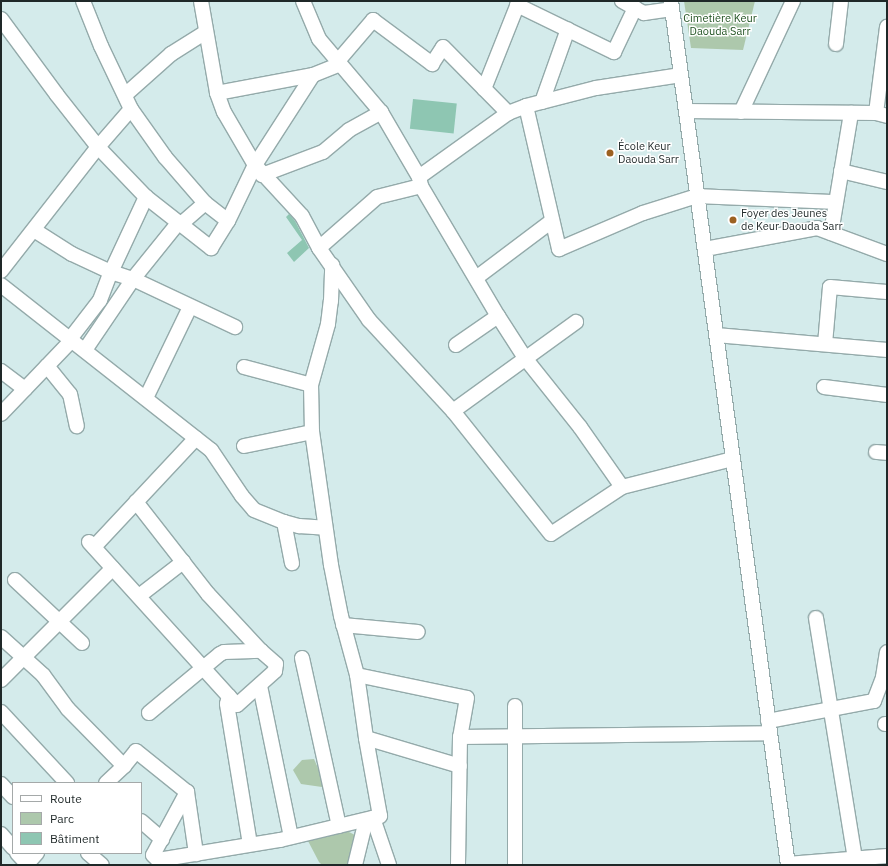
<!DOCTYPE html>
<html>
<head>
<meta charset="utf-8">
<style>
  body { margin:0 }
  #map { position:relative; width:888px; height:866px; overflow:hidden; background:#d4ebeb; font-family:"IBM Plex Sans",sans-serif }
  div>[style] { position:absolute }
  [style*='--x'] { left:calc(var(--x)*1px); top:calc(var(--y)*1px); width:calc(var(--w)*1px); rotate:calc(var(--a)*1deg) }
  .green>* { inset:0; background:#adc8ac }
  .building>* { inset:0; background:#8ec6b2; transform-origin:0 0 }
  .roads { filter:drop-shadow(1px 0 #94aaaa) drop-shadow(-1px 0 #94aaaa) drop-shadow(0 1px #94aaaa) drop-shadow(0 -1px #94aaaa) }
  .minor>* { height:14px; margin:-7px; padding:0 7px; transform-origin:7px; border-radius:7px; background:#fff }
  .dots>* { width:11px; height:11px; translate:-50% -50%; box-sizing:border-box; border:2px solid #fff; border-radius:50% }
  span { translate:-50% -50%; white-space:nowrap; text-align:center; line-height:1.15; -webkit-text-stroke:3px #fff; paint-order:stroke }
  .park-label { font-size:11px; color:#205221 }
  .poi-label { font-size:11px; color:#1f2828 }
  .left { translate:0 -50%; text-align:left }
  .frame { position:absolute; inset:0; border:2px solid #1f2828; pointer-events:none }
  .legend { position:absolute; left:12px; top:782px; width:130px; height:72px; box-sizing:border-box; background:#fff; border:1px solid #a5a9a9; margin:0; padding:5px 7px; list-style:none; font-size:12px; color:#1f2828 }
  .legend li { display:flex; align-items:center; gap:8px; height:20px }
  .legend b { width:20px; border:1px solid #a5a9a9 }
</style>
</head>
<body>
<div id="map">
  <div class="green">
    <i style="clip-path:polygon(684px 1px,755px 1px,743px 50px,691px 48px)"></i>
    <i style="clip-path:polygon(314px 759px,325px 784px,322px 787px,301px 784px,293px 770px,302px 760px)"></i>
    <i style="clip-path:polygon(339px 827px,359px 837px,353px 865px,322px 865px,319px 862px,307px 839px)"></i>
  </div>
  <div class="building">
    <i style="left:413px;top:99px;width:44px;height:30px;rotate:6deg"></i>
    <i style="clip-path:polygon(289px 214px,295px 221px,309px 248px,294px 262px,287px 253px,302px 240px,286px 217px)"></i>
  </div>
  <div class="roads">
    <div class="minor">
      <i style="--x:83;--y:1;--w:48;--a:68.2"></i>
      <i style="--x:101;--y:46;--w:70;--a:64.5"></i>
      <i style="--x:131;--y:109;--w:59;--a:54.7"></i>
      <i style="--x:165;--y:157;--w:61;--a:49"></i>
      <i style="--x:205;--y:203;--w:29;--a:38"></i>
      <i style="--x:201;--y:1;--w:93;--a:80.1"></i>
      <i style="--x:217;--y:93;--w:20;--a:70"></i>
      <i style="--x:224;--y:112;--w:61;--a:59.7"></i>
      <i style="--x:255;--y:165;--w:69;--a:47.3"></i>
      <i style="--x:302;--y:216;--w:36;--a:62"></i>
      <i style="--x:319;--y:248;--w:88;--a:55.2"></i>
      <i style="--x:369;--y:320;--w:124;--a:47.3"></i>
      <i style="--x:453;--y:411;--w:157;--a:51.5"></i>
      <i style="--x:551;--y:534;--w:85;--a:-33.5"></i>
      <i style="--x:622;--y:487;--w:114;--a:-14.2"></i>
      <i style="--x:303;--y:1;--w:41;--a:67.2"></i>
      <i style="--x:319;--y:39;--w:96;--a:49.7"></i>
      <i style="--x:381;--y:112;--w:75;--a:59.7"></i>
      <i style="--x:419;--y:177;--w:9;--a:77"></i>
      <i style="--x:421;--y:186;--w:151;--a:59.4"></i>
      <i style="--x:498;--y:316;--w:50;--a:57.3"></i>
      <i style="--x:525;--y:358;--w:88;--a:51.4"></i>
      <i style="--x:580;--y:427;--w:73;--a:55"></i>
      <i style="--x:622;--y:1;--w:25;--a:29"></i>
      <i style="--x:644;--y:13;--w:28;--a:-8"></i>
      <i style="--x:671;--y:1;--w:872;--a:82.29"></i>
      <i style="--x:517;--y:5;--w:108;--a:25.9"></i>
      <i style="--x:614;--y:52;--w:49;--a:-64.5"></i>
      <i style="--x:1;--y:19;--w:94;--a:53.6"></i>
      <i style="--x:57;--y:95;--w:66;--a:51.7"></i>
      <i style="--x:98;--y:147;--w:69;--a:46.2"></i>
      <i style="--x:146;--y:197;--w:83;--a:38.1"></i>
      <i style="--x:211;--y:248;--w:32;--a:-58"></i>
      <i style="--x:228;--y:221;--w:62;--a:-64.3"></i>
      <i style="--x:255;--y:165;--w:107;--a:-57.2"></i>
      <i style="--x:836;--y:44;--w:43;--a:-83.4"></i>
      <i style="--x:338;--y:61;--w:54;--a:-49.5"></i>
      <i style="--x:373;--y:20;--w:74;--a:36.7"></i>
      <i style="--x:432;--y:64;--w:20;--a:-57"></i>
      <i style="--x:443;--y:47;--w:93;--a:45.4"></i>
      <i style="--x:484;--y:89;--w:95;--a:-68.3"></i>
      <i style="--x:217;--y:93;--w:98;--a:-10.6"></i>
      <i style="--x:313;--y:75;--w:29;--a:-22"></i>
      <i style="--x:125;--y:95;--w:62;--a:-41.7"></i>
      <i style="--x:171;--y:54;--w:41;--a:-32.2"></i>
      <i style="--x:542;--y:102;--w:77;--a:-70.4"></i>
      <i style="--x:526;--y:106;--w:147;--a:77"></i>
      <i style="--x:559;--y:249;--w:91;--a:-23.2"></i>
      <i style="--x:643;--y:213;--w:57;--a:-17.5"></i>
      <i style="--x:697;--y:196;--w:139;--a:2.5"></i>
      <i style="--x:686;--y:111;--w:190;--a:0.6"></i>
      <i style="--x:876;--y:113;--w:11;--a:15"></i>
      <i style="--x:741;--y:112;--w:123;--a:-64.9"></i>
      <i style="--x:876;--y:113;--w:87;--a:-82.7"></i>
      <i style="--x:841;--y:171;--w:47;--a:13.4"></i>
      <i style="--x:262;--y:175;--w:65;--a:-20.7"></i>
      <i style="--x:323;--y:152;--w:34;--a:-40"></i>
      <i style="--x:349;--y:130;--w:37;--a:-29"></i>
      <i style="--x:419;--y:177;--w:110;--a:-35.7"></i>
      <i style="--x:508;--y:113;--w:19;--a:-21"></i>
      <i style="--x:526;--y:106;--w:72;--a:-14.4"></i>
      <i style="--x:596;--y:88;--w:86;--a:-8.7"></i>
      <i style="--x:181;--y:224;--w:32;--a:-41"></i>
      <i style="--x:34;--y:230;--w:45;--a:32.3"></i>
      <i style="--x:72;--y:254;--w:43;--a:24.8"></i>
      <i style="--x:111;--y:272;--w:23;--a:18"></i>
      <i style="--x:133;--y:279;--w:113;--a:25.2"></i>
      <i style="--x:831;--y:233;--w:122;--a:-80.5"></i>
      <i style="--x:319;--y:248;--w:77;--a:-41.3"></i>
      <i style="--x:377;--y:197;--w:45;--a:-14"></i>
      <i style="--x:705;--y:249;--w:114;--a:-10.6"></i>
      <i style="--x:817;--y:228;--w:75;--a:20.4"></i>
      <i style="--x:1;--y:271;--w:157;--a:-52"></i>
      <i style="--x:98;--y:147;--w:50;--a:-49"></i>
      <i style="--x:476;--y:278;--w:95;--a:-36.9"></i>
      <i style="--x:1;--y:285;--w:267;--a:38.2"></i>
      <i style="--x:211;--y:450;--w:55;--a:56"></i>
      <i style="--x:242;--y:496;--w:18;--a:49"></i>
      <i style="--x:254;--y:510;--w:32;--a:22"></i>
      <i style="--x:284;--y:522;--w:42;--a:79"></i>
      <i style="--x:716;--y:335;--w:172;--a:5"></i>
      <i style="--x:70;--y:339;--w:49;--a:-52.4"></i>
      <i style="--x:100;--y:300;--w:30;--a:-69"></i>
      <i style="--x:111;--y:272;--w:83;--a:-65"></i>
      <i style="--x:825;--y:344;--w:57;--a:-85"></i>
      <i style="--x:830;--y:287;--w:57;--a:5"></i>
      <i style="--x:456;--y:345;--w:51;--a:-34.6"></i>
      <i style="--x:85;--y:350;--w:86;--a:-55.9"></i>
      <i style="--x:133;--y:279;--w:73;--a:-51.1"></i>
      <i style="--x:47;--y:366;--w:36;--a:51"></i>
      <i style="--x:70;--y:394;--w:33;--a:78"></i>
      <i style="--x:244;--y:367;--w:69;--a:15"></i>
      <i style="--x:1;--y:371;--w:30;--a:37"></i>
      <i style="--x:824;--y:387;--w:64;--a:7.2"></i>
      <i style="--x:146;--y:398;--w:101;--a:-64.2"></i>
      <i style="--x:453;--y:411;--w:152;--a:-35.9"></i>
      <i style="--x:1;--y:414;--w:103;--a:-46.2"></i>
      <i style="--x:244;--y:446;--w:69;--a:-11.6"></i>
      <i style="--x:876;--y:452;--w:11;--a:5"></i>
      <i style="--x:284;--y:522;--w:16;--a:15"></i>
      <i style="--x:299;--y:526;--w:26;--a:4"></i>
      <i style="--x:89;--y:542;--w:220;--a:47.8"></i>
      <i style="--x:237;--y:705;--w:51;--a:-41.8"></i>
      <i style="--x:275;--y:671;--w:7;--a:-82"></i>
      <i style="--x:276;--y:664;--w:20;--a:-139"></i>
      <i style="--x:261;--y:651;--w:78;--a:-132.9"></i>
      <i style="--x:208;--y:594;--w:117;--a:-128"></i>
      <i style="--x:94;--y:547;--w:149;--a:-46.9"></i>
      <i style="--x:15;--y:580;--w:92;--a:43.2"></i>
      <i style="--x:139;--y:596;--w:56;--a:-37.7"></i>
      <i style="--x:816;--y:618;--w:244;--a:80.8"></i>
      <i style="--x:343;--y:625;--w:75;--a:5.3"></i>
      <i style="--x:1;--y:637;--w:57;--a:42.1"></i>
      <i style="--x:43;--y:675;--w:42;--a:53.7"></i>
      <i style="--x:68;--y:709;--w:80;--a:45.5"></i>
      <i style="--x:302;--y:658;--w:172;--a:77.6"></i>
      <i style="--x:357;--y:675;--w:112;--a:11.8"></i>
      <i style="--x:467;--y:698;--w:40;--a:100"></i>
      <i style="--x:460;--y:737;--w:128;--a:90.9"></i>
      <i style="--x:1;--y:680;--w:158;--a:-45"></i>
      <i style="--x:260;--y:686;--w:154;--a:78.4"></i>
      <i style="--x:229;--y:696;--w:8;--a:104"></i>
      <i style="--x:227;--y:704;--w:142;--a:80.7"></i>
      <i style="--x:515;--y:706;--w:159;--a:90"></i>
      <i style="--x:1;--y:712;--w:97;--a:47.1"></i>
      <i style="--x:149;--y:713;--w:92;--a:-39.7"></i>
      <i style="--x:220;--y:654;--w:4;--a:-27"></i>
      <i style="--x:224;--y:652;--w:37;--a:-2"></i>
      <i style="--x:768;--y:721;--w:108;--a:-10.7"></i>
      <i style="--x:874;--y:701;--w:26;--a:-69"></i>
      <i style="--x:883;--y:677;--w:25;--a:-81"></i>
      <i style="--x:885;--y:724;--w:2;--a:0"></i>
      <i style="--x:460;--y:737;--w:310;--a:-0.7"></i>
      <i style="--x:366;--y:738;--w:98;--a:16.6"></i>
      <i style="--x:106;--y:783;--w:25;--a:-43"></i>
      <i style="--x:124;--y:766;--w:19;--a:-51"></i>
      <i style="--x:136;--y:751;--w:65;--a:38.8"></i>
      <i style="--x:187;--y:792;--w:63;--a:81.7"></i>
      <i style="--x:1;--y:784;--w:18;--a:47"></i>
      <i style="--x:373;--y:818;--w:50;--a:71.2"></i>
      <i style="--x:141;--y:821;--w:28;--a:41"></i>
      <i style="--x:1;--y:834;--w:18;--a:49"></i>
      <i style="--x:17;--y:853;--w:16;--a:47"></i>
      <i style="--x:88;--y:853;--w:18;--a:41"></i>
      <i style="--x:158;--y:860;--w:124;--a:-9.3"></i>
      <i style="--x:280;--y:840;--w:103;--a:-13.5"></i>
      <i style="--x:380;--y:816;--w:79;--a:-100.2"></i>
      <i style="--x:366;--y:738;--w:64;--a:-98.1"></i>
      <i style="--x:357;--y:675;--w:61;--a:-105.2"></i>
      <i style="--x:341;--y:616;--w:52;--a:-101.1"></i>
      <i style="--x:331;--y:565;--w:134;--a:-98.1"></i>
      <i style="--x:312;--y:432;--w:47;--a:-91.2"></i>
      <i style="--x:311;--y:385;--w:63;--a:-74.4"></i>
      <i style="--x:328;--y:324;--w:23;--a:-83"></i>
      <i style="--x:331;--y:301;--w:36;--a:-88"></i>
      <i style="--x:158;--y:860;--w:7;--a:-135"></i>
      <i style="--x:153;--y:855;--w:72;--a:-61.6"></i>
      <i style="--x:27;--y:864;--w:15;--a:-48"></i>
      <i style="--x:788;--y:864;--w:99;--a:-4.6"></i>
      <i style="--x:355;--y:865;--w:46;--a:-76.3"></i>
    </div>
  </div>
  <div class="dots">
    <i style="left:610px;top:153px;background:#9c6121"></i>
    <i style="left:733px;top:220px;background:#9c6121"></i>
  </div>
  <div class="park-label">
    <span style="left:720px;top:25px">Cimetière Keur<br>Daouda Sarr</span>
  </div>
  <div class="poi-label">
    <span class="left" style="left:618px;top:153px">École Keur<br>Daouda Sarr</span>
    <span class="left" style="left:741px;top:220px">Foyer des Jeunes<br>de Keur Daouda Sarr</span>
  </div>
  <div class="frame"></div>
  <ul class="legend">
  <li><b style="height:5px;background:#fff"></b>Route</li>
  <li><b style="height:11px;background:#adc8ac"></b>Parc</li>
  <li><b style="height:11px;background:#8ec6b2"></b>Bâtiment</li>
  </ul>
</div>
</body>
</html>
